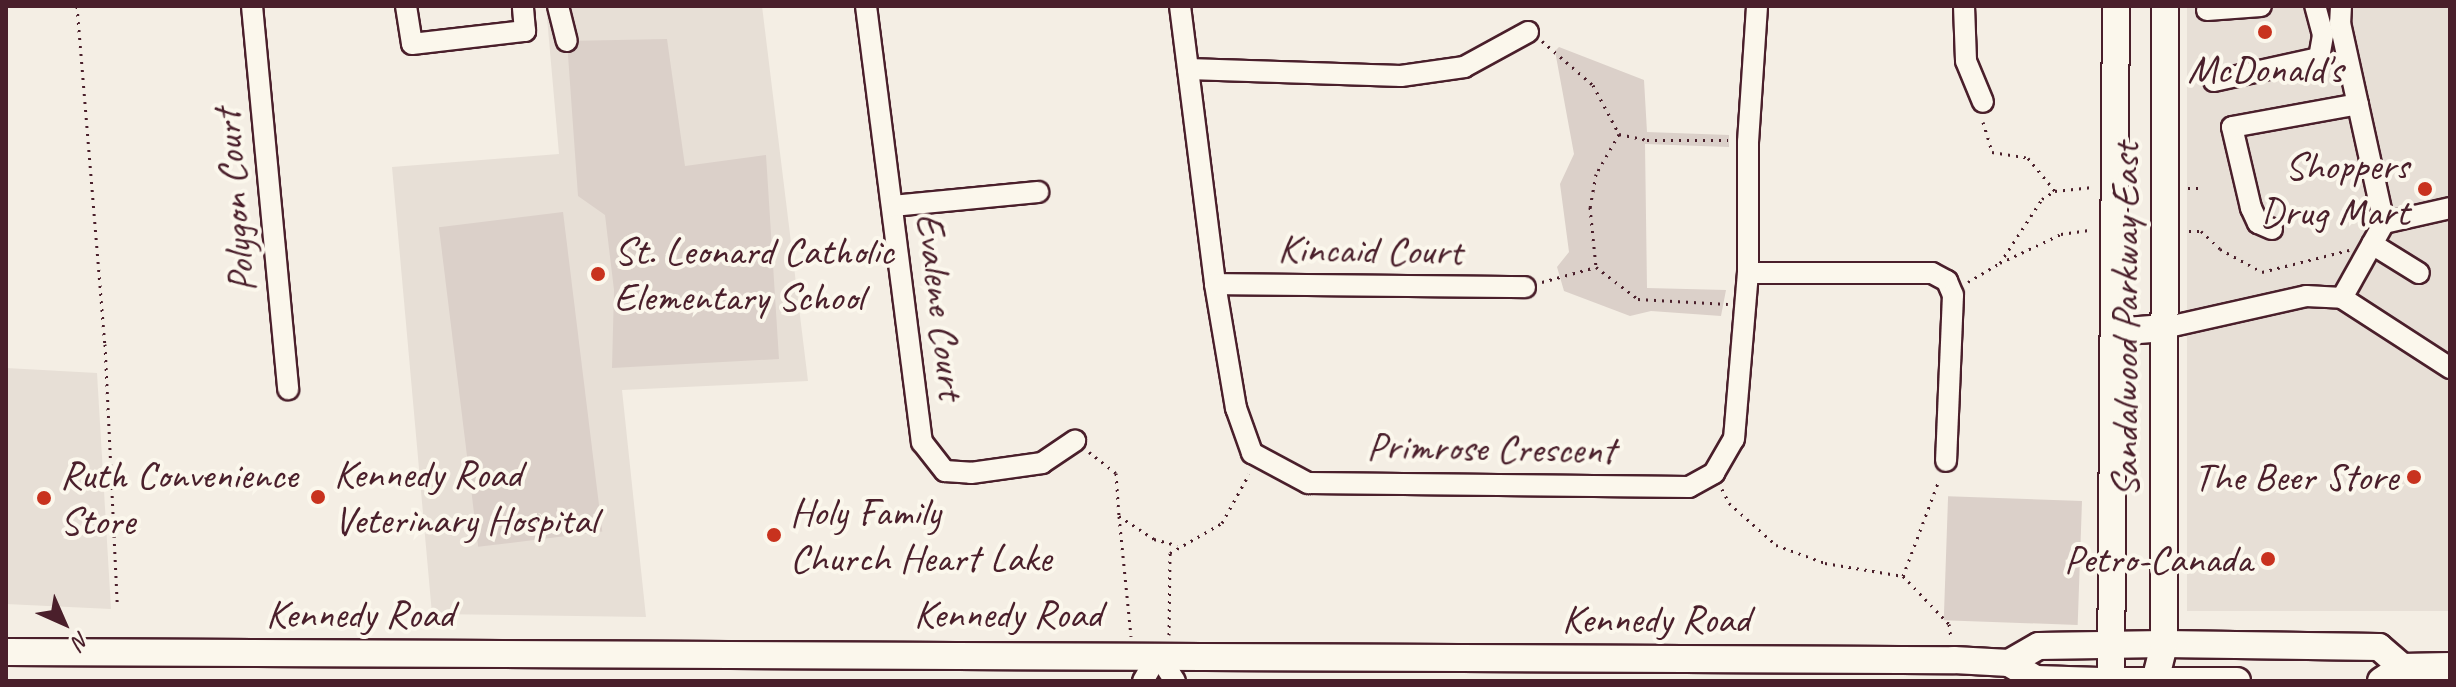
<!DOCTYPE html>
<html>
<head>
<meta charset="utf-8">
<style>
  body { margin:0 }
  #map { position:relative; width:2456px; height:687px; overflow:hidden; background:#f4eee4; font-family:Caveat,sans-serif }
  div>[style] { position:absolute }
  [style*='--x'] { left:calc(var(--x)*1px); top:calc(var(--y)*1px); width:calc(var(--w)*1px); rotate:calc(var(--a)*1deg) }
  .built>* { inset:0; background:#e7dfd6; transform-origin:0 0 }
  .green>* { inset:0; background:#dbd0c9; transform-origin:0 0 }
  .path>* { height:3px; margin-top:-1.5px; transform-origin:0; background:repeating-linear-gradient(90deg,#4a1f2b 0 2px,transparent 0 8px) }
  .roads { filter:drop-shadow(2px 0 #4a1f2b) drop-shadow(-2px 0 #4a1f2b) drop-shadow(0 2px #4a1f2b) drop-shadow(0 -2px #4a1f2b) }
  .minor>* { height:20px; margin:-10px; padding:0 10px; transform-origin:10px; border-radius:10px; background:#fbf7ec }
  .major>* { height:26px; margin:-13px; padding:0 13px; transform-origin:13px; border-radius:13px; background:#fbf7ec }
  .dots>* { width:22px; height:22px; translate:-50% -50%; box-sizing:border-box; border:4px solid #fbf7ec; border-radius:50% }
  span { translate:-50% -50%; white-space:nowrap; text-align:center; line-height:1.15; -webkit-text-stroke:8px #fbf7ec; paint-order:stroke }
  .poi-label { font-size:40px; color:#4a1f2b }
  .right { translate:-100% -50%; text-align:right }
  .left { translate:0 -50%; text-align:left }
  .street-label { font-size:40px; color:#4a1f2b }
  .frame { position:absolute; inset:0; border:8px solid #4a1f2b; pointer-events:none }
  .north { position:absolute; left:24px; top:583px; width:80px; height:80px; -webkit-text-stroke:6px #fbf7ec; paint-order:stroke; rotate:135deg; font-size:22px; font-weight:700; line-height:32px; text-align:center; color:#4a1f2b }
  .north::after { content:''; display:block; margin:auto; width:28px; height:36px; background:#4a1f2b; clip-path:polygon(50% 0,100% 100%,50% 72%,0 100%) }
</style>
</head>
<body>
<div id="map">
  <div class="built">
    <i style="clip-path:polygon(546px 6px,762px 6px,808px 381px,622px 390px,646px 617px,432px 614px,392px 167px,559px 154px)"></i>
    <i style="left:2187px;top:6px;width:263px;height:605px"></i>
    <i style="clip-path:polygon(6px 368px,97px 373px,111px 609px,6px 604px)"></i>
  </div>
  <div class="green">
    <i style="clip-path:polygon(667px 39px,685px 166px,766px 155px,779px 359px,612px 368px,614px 290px,605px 215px,578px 196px,567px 41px)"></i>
    <i style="clip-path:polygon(1559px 47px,1644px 80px,1647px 132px,1729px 135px,1729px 147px,1645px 144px,1647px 288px,1726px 290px,1721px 316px,1651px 311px,1630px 316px,1564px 291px,1557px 267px,1569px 252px,1560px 184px,1574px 154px,1555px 51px)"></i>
    <i style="left:563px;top:212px;width:322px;height:125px;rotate:83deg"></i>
    <i style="left:2082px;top:501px;width:124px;height:134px;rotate:92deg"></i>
  </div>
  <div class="path">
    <i style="--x:77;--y:6;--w:339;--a:85.3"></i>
    <i style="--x:105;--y:344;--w:258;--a:87.3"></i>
    <i style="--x:1542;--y:41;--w:67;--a:40.8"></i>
    <i style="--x:1593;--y:85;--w:55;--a:62"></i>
    <i style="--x:1619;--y:134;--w:29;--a:12"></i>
    <i style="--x:1647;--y:140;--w:81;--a:0"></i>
    <i style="--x:1983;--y:122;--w:31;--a:73"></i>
    <i style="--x:1992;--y:152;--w:36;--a:9"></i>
    <i style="--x:2028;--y:158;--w:43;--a:50.7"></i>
    <i style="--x:1619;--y:134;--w:46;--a:119.9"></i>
    <i style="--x:1596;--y:174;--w:34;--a:100"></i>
    <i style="--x:1590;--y:207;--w:60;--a:84.3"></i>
    <i style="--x:1596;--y:267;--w:53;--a:37.3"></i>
    <i style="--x:1638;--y:299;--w:90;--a:3.2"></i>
    <i style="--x:2188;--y:188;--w:12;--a:0"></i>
    <i style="--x:2189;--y:231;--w:12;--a:0"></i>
    <i style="--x:2201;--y:231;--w:26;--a:43"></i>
    <i style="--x:2220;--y:249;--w:48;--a:28.7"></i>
    <i style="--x:2262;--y:272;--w:90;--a:-14.2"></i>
    <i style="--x:2000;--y:263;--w:68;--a:-25.4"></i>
    <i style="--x:2061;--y:234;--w:30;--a:-8"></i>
    <i style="--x:1542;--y:282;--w:56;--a:-15.5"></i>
    <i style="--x:1968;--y:282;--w:37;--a:-31"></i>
    <i style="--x:2000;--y:263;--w:77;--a:-56.7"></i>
    <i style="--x:2042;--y:199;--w:15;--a:-32"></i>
    <i style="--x:2055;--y:191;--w:38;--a:-6"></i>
    <i style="--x:1089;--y:452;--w:34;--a:38"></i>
    <i style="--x:1116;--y:473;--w:43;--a:86"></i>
    <i style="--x:1119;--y:516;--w:42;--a:33.3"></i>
    <i style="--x:1154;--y:539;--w:24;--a:15"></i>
    <i style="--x:1722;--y:489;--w:16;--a:63"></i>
    <i style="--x:1729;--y:503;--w:63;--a:41.8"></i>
    <i style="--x:1776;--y:545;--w:52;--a:20.2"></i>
    <i style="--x:1825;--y:563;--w:79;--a:9.5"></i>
    <i style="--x:1903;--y:576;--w:103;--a:-69.4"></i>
    <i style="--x:1119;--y:516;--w:121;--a:84.3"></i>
    <i style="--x:1903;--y:576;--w:66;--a:46.2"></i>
    <i style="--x:1949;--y:624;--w:14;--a:82"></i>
    <i style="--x:1169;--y:635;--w:82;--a:-89.3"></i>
    <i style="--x:1170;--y:553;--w:60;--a:-30"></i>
    <i style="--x:1222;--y:523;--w:56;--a:-61.1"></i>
  </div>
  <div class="roads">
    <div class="minor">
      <i style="--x:252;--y:6;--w:385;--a:84.6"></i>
      <i style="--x:406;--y:6;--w:38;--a:81"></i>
      <i style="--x:412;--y:44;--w:114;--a:-6.6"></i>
      <i style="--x:525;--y:31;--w:25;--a:-95"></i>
      <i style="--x:558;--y:6;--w:36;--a:76"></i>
      <i style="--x:866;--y:6;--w:440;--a:82.7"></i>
      <i style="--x:922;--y:442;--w:37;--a:52"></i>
      <i style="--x:945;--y:471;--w:26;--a:4"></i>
      <i style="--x:971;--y:473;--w:72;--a:-8"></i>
      <i style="--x:1042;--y:463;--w:40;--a:-34"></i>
      <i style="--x:1180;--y:6;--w:280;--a:82.8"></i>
      <i style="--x:1215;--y:284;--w:126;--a:80.4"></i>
      <i style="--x:1236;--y:408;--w:48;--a:70.4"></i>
      <i style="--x:1252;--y:453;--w:64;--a:28.2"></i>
      <i style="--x:1308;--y:483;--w:381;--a:0.6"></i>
      <i style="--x:1689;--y:487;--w:29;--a:-29"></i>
      <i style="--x:1714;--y:473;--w:39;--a:-60"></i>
      <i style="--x:1734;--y:439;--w:167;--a:-85.2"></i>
      <i style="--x:1748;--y:273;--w:131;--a:-90"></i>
      <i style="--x:1748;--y:142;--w:136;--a:-86.2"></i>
      <i style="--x:1964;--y:6;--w:55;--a:87.9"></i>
      <i style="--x:1966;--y:61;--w:44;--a:67.5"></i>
      <i style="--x:2341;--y:6;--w:17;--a:93"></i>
      <i style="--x:2340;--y:23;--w:205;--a:77.6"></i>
      <i style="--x:2384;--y:223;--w:68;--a:-12.8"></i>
      <i style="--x:2207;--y:10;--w:54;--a:-4.2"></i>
      <i style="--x:1188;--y:69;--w:213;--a:1.9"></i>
      <i style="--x:1401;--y:76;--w:64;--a:-8.1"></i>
      <i style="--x:1464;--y:67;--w:73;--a:-28.7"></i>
      <i style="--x:2214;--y:81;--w:107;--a:-12.4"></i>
      <i style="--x:2319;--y:58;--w:23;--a:-80"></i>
      <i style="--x:2323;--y:35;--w:30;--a:-105"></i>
      <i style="--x:892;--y:206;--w:147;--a:-5.5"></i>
      <i style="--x:2272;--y:229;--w:15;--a:-157"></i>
      <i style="--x:2258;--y:223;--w:17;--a:-115"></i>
      <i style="--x:2251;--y:208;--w:83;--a:-103.2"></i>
      <i style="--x:2232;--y:127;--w:128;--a:-10.3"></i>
      <i style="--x:2372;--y:244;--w:55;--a:31.7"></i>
      <i style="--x:1748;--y:273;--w:184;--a:0"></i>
      <i style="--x:1932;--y:273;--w:17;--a:28"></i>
      <i style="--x:1947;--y:281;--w:15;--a:67"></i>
      <i style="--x:1953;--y:295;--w:166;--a:92.4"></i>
      <i style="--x:1215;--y:284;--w:310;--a:0.6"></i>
      <i style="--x:2342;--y:298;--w:86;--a:-60.8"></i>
      <i style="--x:2164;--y:328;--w:146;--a:-12.7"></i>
      <i style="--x:2306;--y:296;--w:36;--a:3"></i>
      <i style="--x:2342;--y:298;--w:129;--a:32.9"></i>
      <i style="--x:1143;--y:681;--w:30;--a:-60"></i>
      <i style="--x:1158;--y:655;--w:31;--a:57"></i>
    </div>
    <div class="major">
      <i style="--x:2114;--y:332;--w:50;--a:-4.6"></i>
      <i style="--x:6;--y:652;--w:1948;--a:0.24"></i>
      <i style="--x:1954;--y:660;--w:55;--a:3.1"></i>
      <i style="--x:2009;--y:663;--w:31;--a:31"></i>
      <i style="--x:2036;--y:679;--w:64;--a:1.8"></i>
      <i style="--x:2009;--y:663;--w:34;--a:-30"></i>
      <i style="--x:2039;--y:646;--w:125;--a:-0.9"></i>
      <i style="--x:2164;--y:644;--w:215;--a:0.8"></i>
      <i style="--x:2379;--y:647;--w:30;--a:41"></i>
      <i style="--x:2402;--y:667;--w:48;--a:-1.2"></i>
      <i style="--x:2111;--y:681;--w:675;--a:-89.58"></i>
      <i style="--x:2120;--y:681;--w:117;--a:0"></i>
      <i style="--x:2155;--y:681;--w:38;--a:-76"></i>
      <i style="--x:2164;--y:644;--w:638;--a:-89.91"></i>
      <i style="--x:2381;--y:681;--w:25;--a:-34"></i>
    </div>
  </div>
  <div class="dots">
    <i style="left:2265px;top:32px;background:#c8321e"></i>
    <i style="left:2425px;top:189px;background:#c8321e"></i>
    <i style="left:598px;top:274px;background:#c8321e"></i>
    <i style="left:2414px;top:477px;background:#c8321e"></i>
    <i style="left:318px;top:497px;background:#c8321e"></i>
    <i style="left:44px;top:498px;background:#c8321e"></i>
    <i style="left:774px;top:535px;background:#c8321e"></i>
    <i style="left:2268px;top:559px;background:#c8321e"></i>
  </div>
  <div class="poi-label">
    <span style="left:2265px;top:69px">McDonald's</span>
    <span class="right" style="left:2409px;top:189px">Shoppers<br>Drug Mart</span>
    <span class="left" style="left:614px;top:274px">St. Leonard Catholic<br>Elementary School</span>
    <span class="left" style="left:334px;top:497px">Kennedy Road<br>Veterinary Hospital</span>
    <span class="left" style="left:60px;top:498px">Ruth Convenience<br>Store</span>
    <span class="right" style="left:2398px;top:477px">The Beer Store</span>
    <span class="left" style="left:790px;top:535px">Holy Family<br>Church Heart Lake</span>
    <span class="right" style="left:2252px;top:559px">Petro-Canada</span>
  </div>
  <div class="street-label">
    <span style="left:234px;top:201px;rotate:-95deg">Polygon Court</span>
    <span style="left:1370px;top:250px;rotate:1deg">Kincaid Court</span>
    <span style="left:941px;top:306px;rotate:83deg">Evalene Court</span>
    <span style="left:2125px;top:320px;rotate:-90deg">Sandalwood Parkway East</span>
    <span style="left:1491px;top:448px;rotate:1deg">Primrose Crescent</span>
    <span style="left:360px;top:614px">Kennedy Road</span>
    <span style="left:1008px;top:614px">Kennedy Road</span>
    <span style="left:1656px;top:619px">Kennedy Road</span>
  </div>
  <div class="frame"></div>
  <div class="north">N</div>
</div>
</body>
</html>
